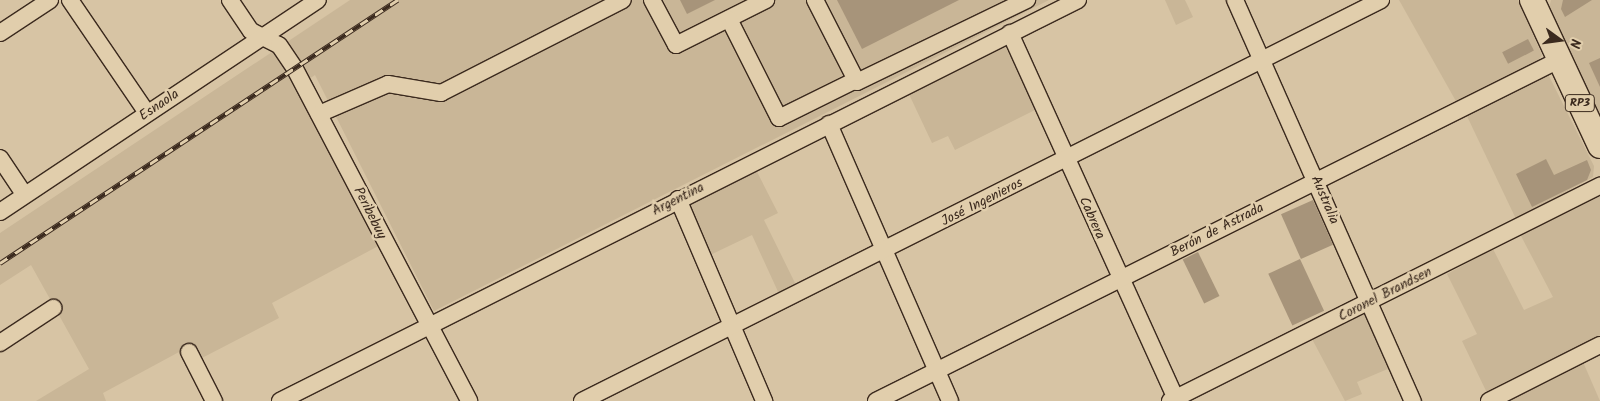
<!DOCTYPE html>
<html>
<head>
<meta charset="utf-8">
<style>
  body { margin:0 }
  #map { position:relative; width:1600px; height:401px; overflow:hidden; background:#d7c4a4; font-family:Kalam,sans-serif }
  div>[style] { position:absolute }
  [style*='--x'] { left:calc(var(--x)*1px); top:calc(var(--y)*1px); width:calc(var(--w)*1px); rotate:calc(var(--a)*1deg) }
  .built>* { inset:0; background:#c9b697 }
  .building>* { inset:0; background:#a7947a; transform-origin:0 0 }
  .roads { filter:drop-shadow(1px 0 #3b2a1e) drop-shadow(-1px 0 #3b2a1e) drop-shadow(0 1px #3b2a1e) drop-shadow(0 -1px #3b2a1e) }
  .minor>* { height:16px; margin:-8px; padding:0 8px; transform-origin:8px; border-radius:8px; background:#e1ceac }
  .highway>* { height:24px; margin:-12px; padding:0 12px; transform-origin:12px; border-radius:12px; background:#e1ceac }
  .rail>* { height:5px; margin-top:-2.5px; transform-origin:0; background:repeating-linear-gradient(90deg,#e1ceac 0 9px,#3b2a1e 0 18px); box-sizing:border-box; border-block:1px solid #3b2a1e }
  span { translate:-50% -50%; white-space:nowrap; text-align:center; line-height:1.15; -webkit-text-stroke:5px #e1ceac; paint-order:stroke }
  .shield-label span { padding:1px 4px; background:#e1ceac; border:1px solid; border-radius:4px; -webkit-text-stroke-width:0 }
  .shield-label { font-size:12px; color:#3b2a1e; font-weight:700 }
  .street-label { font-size:14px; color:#3b2a1e }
  .north { position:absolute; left:1535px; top:15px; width:50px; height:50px; -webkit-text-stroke:4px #e1ceac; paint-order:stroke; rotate:104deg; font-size:14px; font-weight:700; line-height:20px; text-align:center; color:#3b2a1e }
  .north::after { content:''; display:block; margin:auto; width:18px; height:22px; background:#3b2a1e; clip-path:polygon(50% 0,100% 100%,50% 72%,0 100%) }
</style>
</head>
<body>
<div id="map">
  <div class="built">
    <i style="clip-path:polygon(350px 0,1049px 0,434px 311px,315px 75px,297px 87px,382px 244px,272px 303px,279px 318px,200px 359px,192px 345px,103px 393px,106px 401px,36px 401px,89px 369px,31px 265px,0 285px,0 233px)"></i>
    <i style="clip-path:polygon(1165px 0,1185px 0,1193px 17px,1176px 25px)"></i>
    <i style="clip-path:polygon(1399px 0,1518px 0,1542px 55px,1536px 64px,1457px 103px)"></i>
    <i style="clip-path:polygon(1551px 0,1600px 0,1600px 119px,1549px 9px)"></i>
    <i style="clip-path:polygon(1005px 46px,1037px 109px,955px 150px,948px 136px,932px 143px,907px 90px)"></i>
    <i style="clip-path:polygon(1548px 74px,1594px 166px,1593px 177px,1516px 219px,1465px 112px)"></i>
    <i style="clip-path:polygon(754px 166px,778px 213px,764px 220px,797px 287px,780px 296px,752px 235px,708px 256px,688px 210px,688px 201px)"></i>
    <i style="clip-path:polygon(1600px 196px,1600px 338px,1488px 395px,1462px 341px,1477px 334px,1447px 274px,1493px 249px,1524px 310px,1553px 297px,1520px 234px)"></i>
    <i style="clip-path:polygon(1362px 314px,1369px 316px,1390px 368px,1357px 382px,1362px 394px,1345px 401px,1312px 339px)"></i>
    <i style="clip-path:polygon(1583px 362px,1600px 401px,1504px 401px)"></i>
  </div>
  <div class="building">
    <i style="clip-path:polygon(680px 0,715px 0,687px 14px)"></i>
    <i style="clip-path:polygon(837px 0,959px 0,862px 49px)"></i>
    <i style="clip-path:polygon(1563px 0,1592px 0,1565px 17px,1561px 9px)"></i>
    <i style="left:1528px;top:39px;width:13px;height:29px;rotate:63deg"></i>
    <i style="clip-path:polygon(1600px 58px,1600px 87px,1589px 63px)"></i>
    <i style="clip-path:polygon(1546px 159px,1554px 175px,1587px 160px,1591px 170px,1587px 180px,1532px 207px,1516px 174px)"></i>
    <i style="left:1313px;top:200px;width:49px;height:35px;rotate:66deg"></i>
    <i style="left:1198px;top:252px;width:49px;height:17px;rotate:64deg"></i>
    <i style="left:1300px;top:259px;width:57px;height:35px;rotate:65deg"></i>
  </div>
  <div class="roads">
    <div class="minor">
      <i style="--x:70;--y:0;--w:137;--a:55.7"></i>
      <i style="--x:230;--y:0;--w:37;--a:56"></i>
      <i style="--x:251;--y:31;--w:31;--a:27"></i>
      <i style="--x:279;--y:45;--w:29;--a:56"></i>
      <i style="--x:295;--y:69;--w:375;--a:62.3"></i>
      <i style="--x:652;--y:0;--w:51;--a:61.9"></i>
      <i style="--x:676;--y:45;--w:101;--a:-26.6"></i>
      <i style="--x:815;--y:0;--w:92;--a:62.9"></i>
      <i style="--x:857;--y:82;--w:189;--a:-25.8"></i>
      <i style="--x:1235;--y:0;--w:439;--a:66.1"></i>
      <i style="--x:729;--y:19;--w:111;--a:63.2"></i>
      <i style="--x:779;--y:118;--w:86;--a:-26.3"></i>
      <i style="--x:0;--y:33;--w:60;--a:-33.4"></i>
      <i style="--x:1010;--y:33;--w:404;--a:65.6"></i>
      <i style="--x:319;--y:114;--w:75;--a:-23.5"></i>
      <i style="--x:388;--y:84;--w:54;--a:9.6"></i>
      <i style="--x:441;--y:93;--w:204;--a:-27.1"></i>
      <i style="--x:829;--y:124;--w:302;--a:66.4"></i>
      <i style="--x:0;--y:158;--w:43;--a:56.3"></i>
      <i style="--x:678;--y:199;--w:220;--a:66.9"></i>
      <i style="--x:0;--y:212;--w:382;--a:-33.7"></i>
      <i style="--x:0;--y:343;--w:64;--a:-33.4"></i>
      <i style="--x:189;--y:352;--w:55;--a:63"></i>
      <i style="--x:280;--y:401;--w:893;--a:-26.68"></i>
      <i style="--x:582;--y:401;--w:894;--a:-26.65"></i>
      <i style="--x:876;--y:401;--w:763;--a:-26.53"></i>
      <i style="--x:1170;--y:401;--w:481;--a:-26.6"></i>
      <i style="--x:1489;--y:401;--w:124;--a:-26.8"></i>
    </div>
    <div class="highway">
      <i style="--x:1532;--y:0;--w:161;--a:65"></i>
    </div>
  </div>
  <div class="rail">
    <i style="--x:0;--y:263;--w:477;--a:-33.5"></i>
  </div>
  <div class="shield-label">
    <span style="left:1580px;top:103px">RP3</span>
  </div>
  <div class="street-label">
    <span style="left:159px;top:105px;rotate:-34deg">Esnaola</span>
    <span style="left:678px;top:199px;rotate:-27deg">Argentina</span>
    <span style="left:1325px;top:200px;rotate:67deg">Australia</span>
    <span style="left:982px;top:202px;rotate:-27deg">José Ingenieros</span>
    <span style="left:370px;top:213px;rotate:63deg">Peribebuy</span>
    <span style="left:1092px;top:218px;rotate:66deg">Cabrera</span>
    <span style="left:1217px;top:230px;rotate:-27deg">Berón de Astrada</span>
    <span style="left:1385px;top:294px;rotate:-27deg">Coronel Brandsen</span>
  </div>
  <div class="north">N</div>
</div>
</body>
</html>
